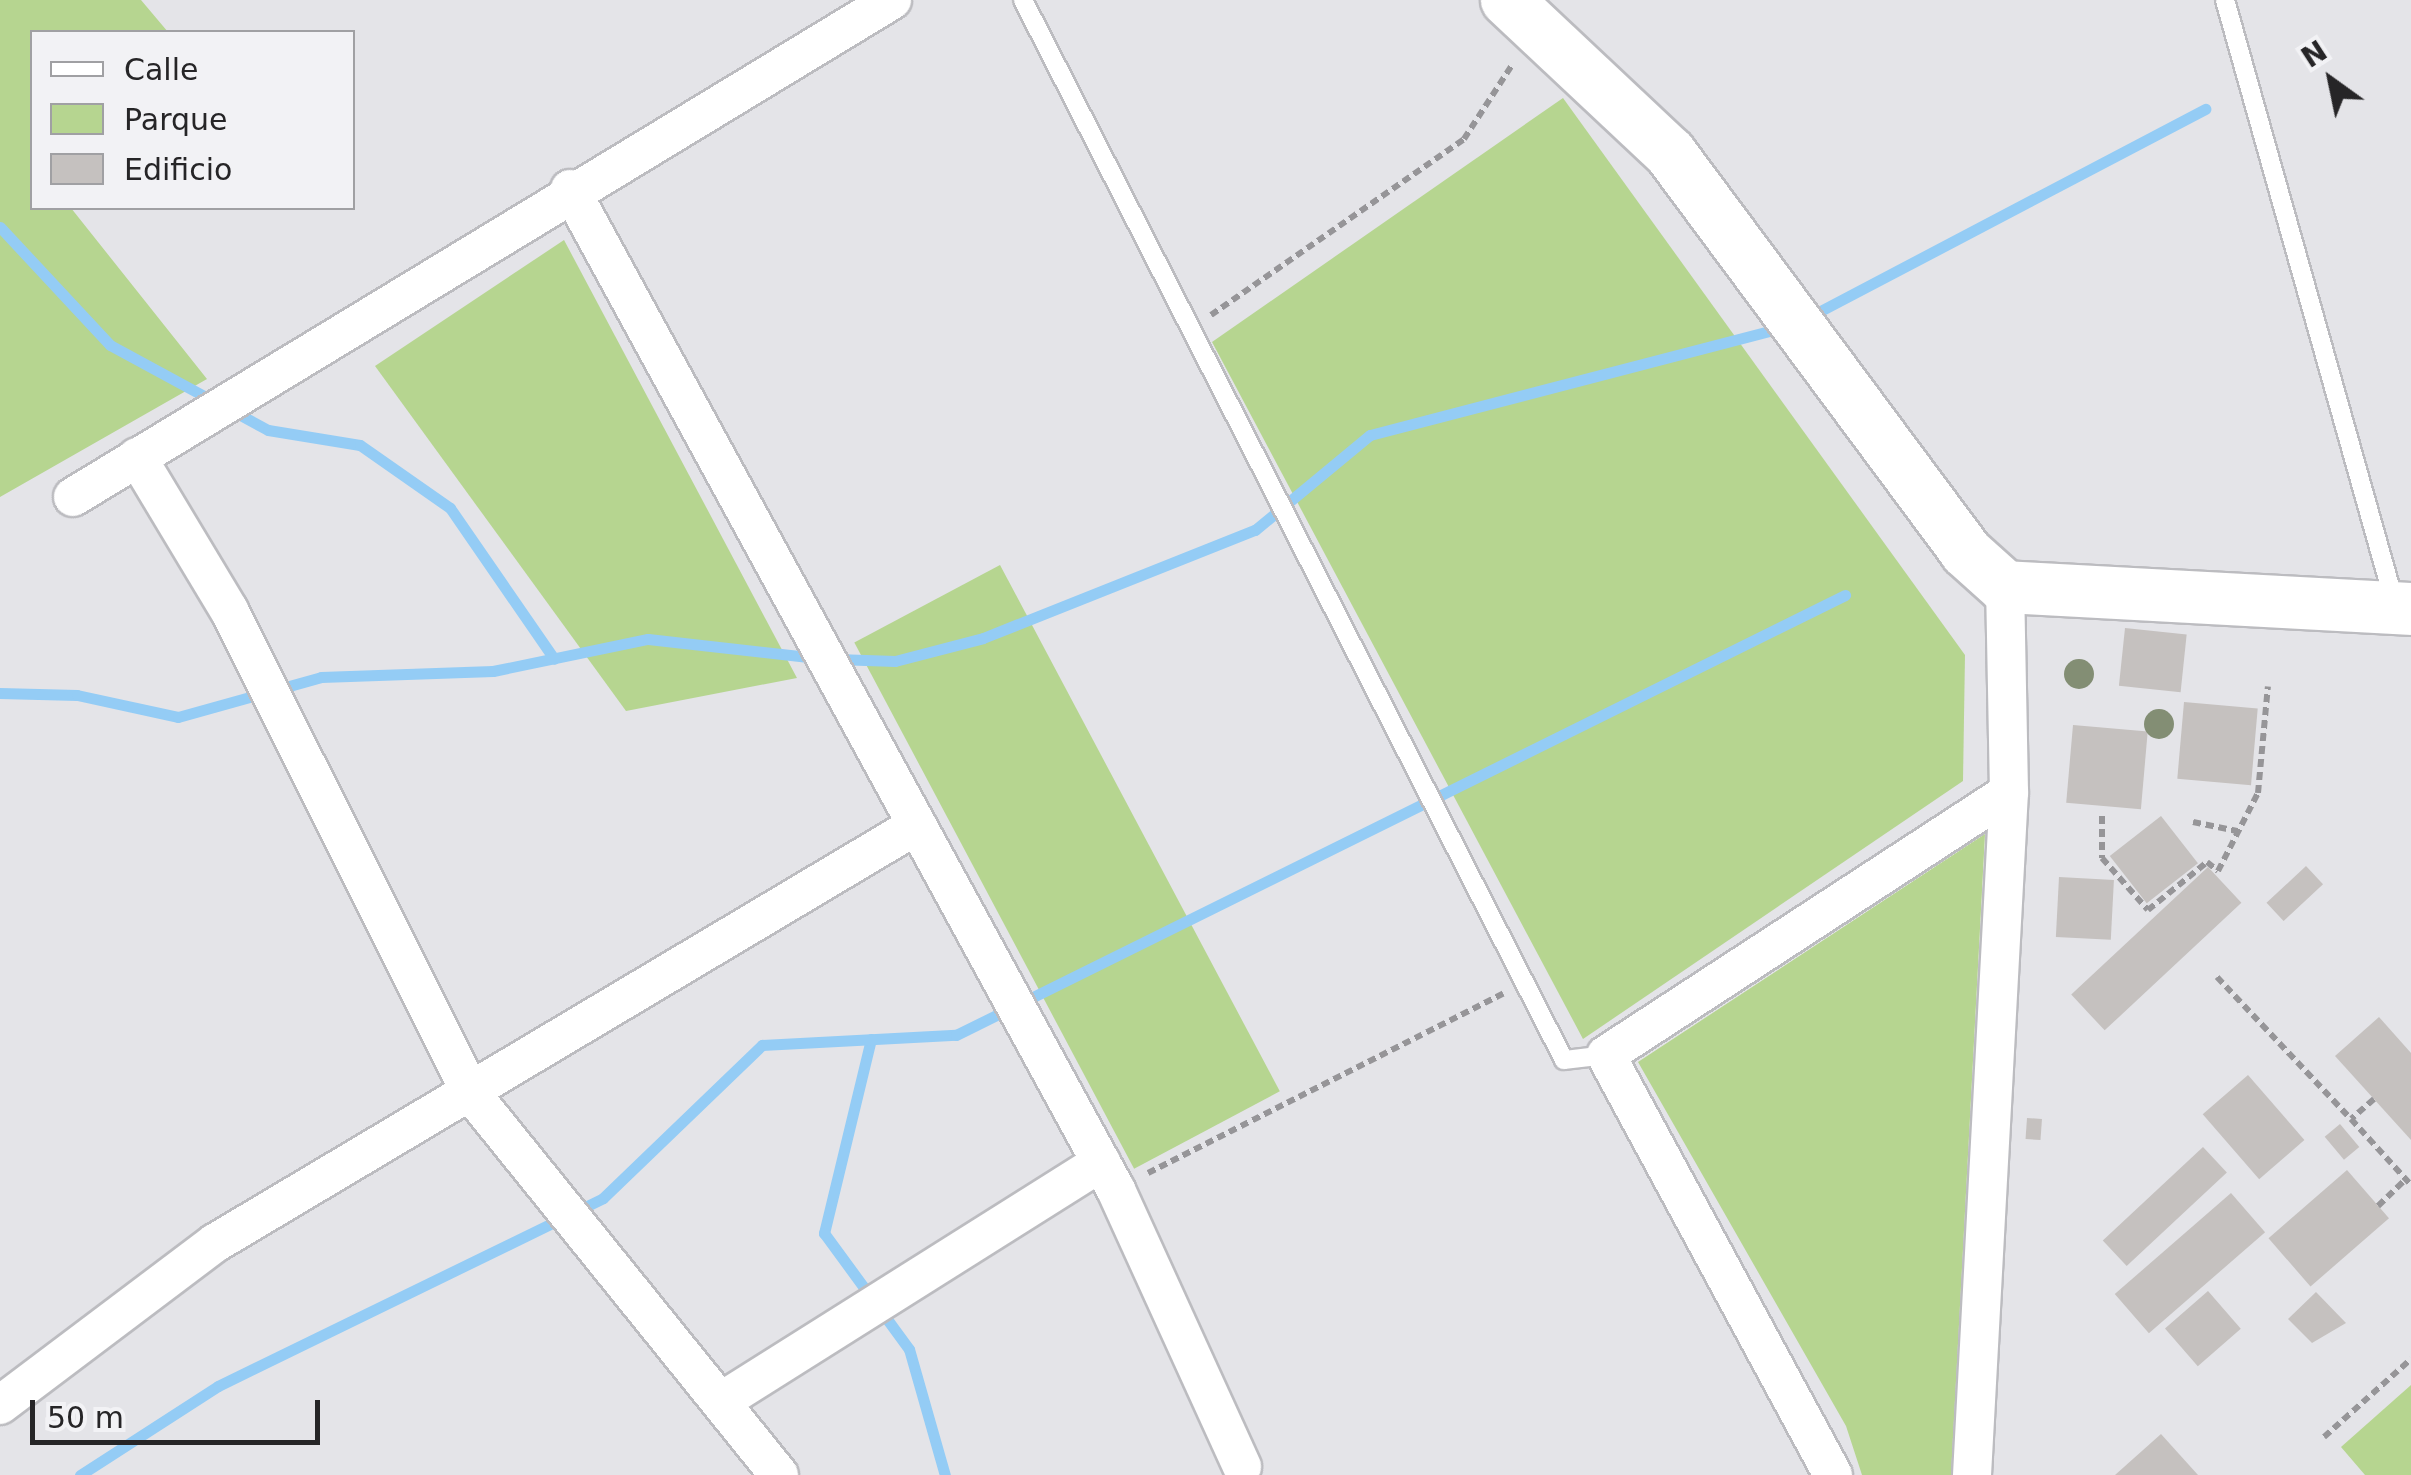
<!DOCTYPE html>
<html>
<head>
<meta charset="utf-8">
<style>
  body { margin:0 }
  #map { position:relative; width:2411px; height:1475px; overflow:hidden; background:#e4e4e8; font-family:"DejaVu Sans",sans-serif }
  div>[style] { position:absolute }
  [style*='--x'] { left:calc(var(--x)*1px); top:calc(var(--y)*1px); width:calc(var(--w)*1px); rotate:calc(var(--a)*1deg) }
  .green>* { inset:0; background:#b6d590; transform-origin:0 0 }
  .stream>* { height:11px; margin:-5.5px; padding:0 5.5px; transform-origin:5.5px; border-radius:5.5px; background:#94ccf5 }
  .building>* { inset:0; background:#c5c1bf; transform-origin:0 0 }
  .path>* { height:6px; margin-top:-3px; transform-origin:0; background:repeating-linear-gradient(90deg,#969598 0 8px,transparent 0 13px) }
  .roads { filter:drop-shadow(2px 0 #bcbcc0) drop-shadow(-2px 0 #bcbcc0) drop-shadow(0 2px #bcbcc0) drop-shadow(0 -2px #bcbcc0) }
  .lane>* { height:18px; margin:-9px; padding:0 9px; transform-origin:9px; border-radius:9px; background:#fff }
  .street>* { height:38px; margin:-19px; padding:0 19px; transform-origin:19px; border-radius:19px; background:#fff }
  .secondary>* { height:52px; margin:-26px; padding:0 26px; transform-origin:26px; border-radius:26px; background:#fff }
  .trees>* { width:30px; height:30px; margin:-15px; border-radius:50%; background:#838e74 }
  span { translate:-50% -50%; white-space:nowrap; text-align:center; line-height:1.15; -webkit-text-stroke:8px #f2f2f5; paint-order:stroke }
  .legend { position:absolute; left:30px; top:30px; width:325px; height:180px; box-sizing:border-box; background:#f2f2f5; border:2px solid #a0a0a3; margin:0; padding:12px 18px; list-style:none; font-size:30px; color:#262527 }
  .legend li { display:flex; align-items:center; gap:20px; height:50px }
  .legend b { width:50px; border:2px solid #a0a0a3 }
  .north { position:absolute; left:2281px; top:30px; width:100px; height:100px; -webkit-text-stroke:8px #f2f2f5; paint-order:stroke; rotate:327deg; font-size:28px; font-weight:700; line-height:40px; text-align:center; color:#262527 }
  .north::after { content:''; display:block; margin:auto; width:35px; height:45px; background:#262527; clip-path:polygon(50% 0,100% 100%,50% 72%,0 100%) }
  .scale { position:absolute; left:30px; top:1400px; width:290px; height:45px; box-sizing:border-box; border:5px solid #262527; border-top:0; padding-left:12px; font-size:30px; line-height:35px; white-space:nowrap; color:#262527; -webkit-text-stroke:8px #f2f2f5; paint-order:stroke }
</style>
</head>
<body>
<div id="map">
  <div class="green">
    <i style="clip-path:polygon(0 0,141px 0,168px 32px,32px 32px,32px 208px,71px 208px,207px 379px,0 497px)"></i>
    <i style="clip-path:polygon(1563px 98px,1965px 655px,1963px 781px,1583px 1039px,1212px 342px)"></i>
    <i style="clip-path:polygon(564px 240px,797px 678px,626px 711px,375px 366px)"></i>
    <i style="left:1000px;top:565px;width:596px;height:165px;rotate:62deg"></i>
    <i style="clip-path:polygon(1985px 834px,1951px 1475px,1862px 1475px,1846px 1426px,1638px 1062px)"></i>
    <i style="clip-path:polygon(2411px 1385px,2411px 1475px,2365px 1475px,2341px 1447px)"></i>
  </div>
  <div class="stream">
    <i style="--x:0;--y:227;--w:161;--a:47"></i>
    <i style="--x:110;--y:345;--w:119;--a:28.5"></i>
    <i style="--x:1807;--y:318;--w:450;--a:-27.7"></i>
    <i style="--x:231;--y:410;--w:42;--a:28.4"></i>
    <i style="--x:268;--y:430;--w:93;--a:9.3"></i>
    <i style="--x:360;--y:445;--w:110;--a:35"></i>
    <i style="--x:450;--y:508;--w:183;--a:55.4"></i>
    <i style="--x:836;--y:659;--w:59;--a:1.9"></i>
    <i style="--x:895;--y:661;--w:91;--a:-14.6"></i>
    <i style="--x:983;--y:638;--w:293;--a:-21.7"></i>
    <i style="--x:1255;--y:530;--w:149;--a:-39.6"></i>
    <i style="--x:1370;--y:435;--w:429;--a:-14.6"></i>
    <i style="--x:0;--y:693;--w:77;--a:1.5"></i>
    <i style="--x:77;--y:695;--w:103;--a:12.3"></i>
    <i style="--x:178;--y:717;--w:148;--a:-15.6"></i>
    <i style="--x:321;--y:677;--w:172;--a:-2"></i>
    <i style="--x:493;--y:671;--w:158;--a:-11.7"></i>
    <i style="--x:648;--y:639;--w:170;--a:6.4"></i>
    <i style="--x:871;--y:1039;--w:200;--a:103.6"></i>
    <i style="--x:824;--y:1233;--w:144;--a:53.8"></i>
    <i style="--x:909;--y:1349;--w:131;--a:74.1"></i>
    <i style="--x:80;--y:1475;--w:164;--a:-32.8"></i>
    <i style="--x:218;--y:1386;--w:428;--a:-26"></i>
    <i style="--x:603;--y:1198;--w:221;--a:-43.9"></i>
    <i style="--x:762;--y:1045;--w:194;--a:-3"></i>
    <i style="--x:956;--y:1035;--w:992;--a:-26.33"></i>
  </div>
  <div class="building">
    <i style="left:2125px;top:628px;width:62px;height:58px;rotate:6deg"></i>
    <i style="left:2184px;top:702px;width:74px;height:77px;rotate:5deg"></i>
    <i style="left:2073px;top:725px;width:75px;height:78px;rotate:5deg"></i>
    <i style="left:2161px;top:816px;width:60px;height:65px;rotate:52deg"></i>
    <i style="left:2306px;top:866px;width:25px;height:54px;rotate:47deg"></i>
    <i style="left:2208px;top:867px;width:49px;height:187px;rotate:47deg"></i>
    <i style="left:2059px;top:877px;width:55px;height:60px;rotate:3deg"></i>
    <i style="clip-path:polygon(2379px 1017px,2411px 1053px,2411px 1140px,2335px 1056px)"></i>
    <i style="left:2248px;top:1075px;width:86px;height:60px;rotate:49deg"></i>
    <i style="left:2027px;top:1118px;width:15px;height:21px;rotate:4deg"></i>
    <i style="left:2340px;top:1124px;width:30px;height:20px;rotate:50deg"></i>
    <i style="left:2203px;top:1147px;width:35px;height:137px;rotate:47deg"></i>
    <i style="left:2347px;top:1170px;width:64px;height:104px;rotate:49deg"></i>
    <i style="left:2231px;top:1193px;width:52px;height:154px;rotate:49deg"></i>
    <i style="left:2208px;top:1291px;width:50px;height:57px;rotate:49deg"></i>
    <i style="clip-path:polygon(2316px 1292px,2346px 1323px,2312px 1343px,2288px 1319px)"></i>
    <i style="clip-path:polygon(2161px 1434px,2198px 1475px,2115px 1475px)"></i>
  </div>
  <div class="path">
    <i style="--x:1211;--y:315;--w:308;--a:-34.8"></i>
    <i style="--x:1464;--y:139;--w:88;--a:-57"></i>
    <i style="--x:2102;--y:816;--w:42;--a:90"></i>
    <i style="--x:2102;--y:858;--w:69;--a:48.5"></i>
    <i style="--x:2148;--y:910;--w:76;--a:-39.1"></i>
    <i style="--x:2207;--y:862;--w:14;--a:39"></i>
    <i style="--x:2218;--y:871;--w:88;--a:-62.9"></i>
    <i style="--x:2258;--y:793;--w:107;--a:-84.7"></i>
    <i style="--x:2193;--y:822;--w:45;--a:11.6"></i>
    <i style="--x:2217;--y:977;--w:195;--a:46.7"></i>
    <i style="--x:2374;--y:1099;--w:30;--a:139"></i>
    <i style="--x:2351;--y:1119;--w:89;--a:47.7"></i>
    <i style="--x:1148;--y:1173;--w:398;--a:-26.8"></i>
    <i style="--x:2378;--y:1206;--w:39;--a:-44"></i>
    <i style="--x:2324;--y:1437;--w:117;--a:-41.9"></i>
  </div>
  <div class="roads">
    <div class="lane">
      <i style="--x:1023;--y:0;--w:1190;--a:62.96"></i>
      <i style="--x:1564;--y:1060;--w:42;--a:-6.8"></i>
      <i style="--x:2225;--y:0;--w:624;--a:74.29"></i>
    </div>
    <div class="street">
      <i style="--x:570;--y:189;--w:1140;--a:61.39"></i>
      <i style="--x:1116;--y:1190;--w:304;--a:65.5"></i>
      <i style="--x:137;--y:457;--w:179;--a:59"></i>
      <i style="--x:229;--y:610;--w:539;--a:63.43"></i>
      <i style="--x:470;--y:1092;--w:492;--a:51.1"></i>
      <i style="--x:73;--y:497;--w:958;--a:-31.25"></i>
      <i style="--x:722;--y:1401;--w:448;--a:-32.2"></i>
      <i style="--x:0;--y:1405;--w:269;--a:-37"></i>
      <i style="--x:215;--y:1243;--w:817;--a:-30.77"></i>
      <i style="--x:1833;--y:1475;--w:477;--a:-118.4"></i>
      <i style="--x:1606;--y:1055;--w:481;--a:-33.1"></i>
      <i style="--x:1972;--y:1475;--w:684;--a:-86.9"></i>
      <i style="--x:2009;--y:792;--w:205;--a:-91.1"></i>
    </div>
    <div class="secondary">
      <i style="--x:1507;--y:0;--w:224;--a:43.2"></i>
      <i style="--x:1670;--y:153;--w:497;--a:53.4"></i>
      <i style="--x:1966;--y:552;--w:52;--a:41.9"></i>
      <i style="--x:2005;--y:587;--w:407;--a:3.1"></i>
    </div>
  </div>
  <div class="trees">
    <i style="left:2079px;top:674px"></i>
    <i style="left:2159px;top:724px"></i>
  </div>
  <ul class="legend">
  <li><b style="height:12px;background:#fff"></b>Calle</li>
  <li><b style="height:28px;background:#b6d590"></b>Parque</li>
  <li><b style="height:28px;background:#c5c1bf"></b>Edificio</li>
  </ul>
  <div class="north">N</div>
  <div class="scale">50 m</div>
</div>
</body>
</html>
